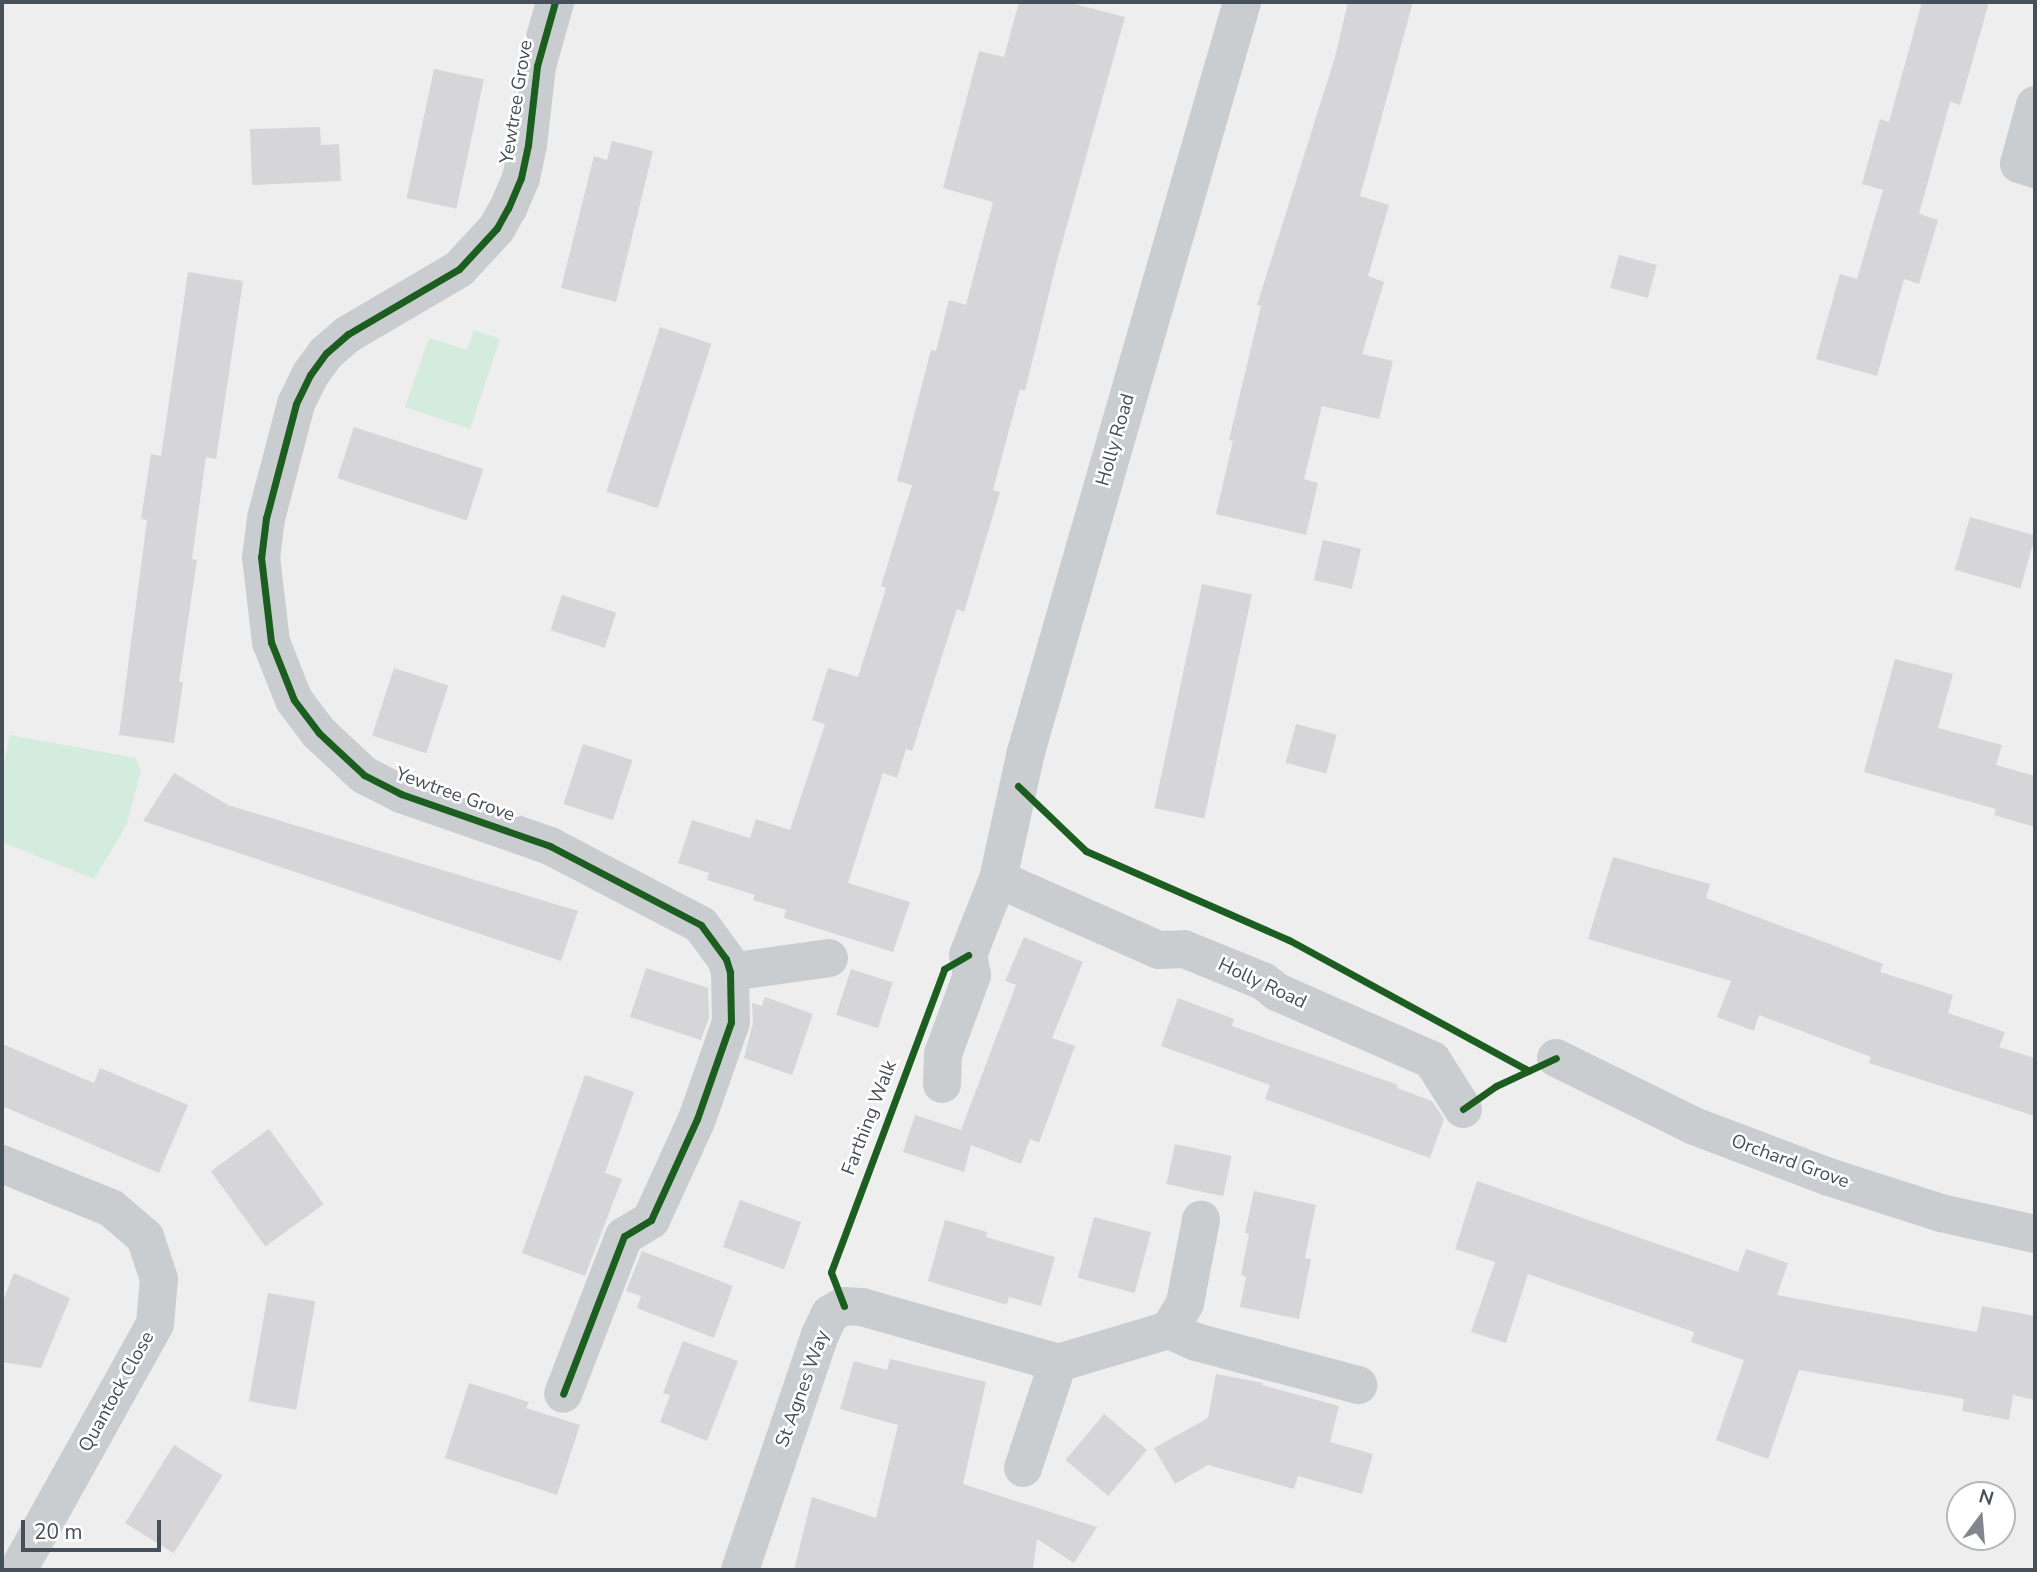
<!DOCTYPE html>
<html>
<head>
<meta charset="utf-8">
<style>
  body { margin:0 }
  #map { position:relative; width:2037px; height:1572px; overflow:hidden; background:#efeeee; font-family:"Nunito Sans",sans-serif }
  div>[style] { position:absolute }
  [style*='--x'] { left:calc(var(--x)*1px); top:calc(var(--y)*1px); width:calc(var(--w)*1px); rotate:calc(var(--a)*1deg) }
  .green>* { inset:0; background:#d4ecde }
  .building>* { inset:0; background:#d6d6d8; transform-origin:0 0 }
  .minor>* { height:38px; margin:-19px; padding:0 19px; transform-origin:19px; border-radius:19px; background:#cacdcf }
  .cycleway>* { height:7px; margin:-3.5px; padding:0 3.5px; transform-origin:3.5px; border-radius:3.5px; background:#1b5e20 }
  span { translate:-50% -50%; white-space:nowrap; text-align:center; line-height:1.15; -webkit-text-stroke:5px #fff; paint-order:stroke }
  .street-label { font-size:19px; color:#475059 }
  .frame { position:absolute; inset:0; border:4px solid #475059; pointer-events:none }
  .north { position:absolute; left:1946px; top:1481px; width:70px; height:70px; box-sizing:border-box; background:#fff; border:2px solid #b5b9bd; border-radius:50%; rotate:16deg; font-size:19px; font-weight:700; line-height:28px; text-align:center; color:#475059 }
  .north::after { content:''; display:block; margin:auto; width:24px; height:32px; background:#82878d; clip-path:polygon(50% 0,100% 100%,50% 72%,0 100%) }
  .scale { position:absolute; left:21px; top:1520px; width:140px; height:32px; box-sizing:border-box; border:4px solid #475059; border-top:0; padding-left:9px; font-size:21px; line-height:24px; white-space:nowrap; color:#475059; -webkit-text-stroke:5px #fff; paint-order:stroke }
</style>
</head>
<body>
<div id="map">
  <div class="green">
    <i style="clip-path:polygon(474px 330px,500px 339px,470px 429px,405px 407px,429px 338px,467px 350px)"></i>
    <i style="clip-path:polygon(10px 735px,136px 758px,141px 772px,126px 826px,94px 879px,2px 842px,2px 770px)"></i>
  </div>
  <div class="building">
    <i style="clip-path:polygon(1019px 2px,1067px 2px,1125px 17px,1057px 261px,1025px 391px,1020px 389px,993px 490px,1000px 492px,964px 612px,957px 609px,912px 751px,906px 749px,897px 778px,883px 773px,848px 883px,910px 902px,893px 952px,784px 918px,786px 910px,753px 900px,755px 895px,707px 880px,709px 873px,678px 863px,692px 820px,750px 838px,756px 819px,790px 830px,825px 724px,812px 720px,828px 668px,858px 677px,886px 588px,881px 586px,912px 485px,897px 481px,931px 350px,936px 351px,949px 300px,966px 305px,993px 202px,943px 188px,979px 51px,1004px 57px)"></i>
    <i style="clip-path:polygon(1348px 2px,1413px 2px,1360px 196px,1389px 205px,1368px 276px,1384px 282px,1362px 354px,1393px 361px,1379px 419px,1322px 406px,1304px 479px,1318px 483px,1306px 535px,1216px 514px,1233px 441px,1229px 440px,1261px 306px,1257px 305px,1335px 57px)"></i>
    <i style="clip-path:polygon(1922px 2px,1989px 2px,1960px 105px,1950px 102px,1919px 214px,1938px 220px,1919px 284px,1904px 279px,1877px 376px,1816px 359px,1840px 274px,1857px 279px,1883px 190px,1862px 184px,1880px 119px,1889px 122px)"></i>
    <i style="left:434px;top:69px;width:51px;height:132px;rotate:12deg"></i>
    <i style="clip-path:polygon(320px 127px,321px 145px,339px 144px,341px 181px,252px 185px,250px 129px)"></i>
    <i style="clip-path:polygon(612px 141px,653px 151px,616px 302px,561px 288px,594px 156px,607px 160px)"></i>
    <i style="left:1619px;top:255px;width:39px;height:34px;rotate:15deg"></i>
    <i style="clip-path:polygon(188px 272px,243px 281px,216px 459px,206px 457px,192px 559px,197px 560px,179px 682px,183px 682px,174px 743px,119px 735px,147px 520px,141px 519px,151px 454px,161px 456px)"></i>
    <i style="left:660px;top:327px;width:54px;height:173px;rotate:18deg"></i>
    <i style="left:354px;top:427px;width:136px;height:54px;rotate:18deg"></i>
    <i style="left:1970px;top:517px;width:68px;height:55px;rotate:16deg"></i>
    <i style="left:1323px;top:540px;width:39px;height:41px;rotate:13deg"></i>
    <i style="left:1202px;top:584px;width:51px;height:229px;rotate:12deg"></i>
    <i style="left:562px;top:595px;width:57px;height:37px;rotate:18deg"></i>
    <i style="clip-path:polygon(1895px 659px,1953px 674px,1938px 728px,2002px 745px,1996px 765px,2035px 776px,2035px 827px,1994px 815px,1996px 809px,1864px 772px)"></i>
    <i style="left:394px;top:668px;width:57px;height:71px;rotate:18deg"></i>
    <i style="left:1296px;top:724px;width:42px;height:40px;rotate:15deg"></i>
    <i style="left:583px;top:744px;width:52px;height:63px;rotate:18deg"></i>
    <i style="clip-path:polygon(174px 773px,228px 805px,578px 911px,561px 961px,143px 821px)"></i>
    <i style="clip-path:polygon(1613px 857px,1710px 884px,1706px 898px,1883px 964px,1880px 972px,1953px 995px,1948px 1013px,2005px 1032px,1999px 1047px,2035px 1058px,2035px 1116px,1869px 1063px,1871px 1057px,1759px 1015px,1754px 1031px,1717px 1017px,1731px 981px,1588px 939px)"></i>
    <i style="clip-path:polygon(1024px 937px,1083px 962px,1052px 1038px,1075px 1046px,1039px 1143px,1030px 1139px,1021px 1164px,971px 1145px,964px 1172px,903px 1152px,915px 1115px,961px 1130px,1016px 985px,1005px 981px)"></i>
    <i style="clip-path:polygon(646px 968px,708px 988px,709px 1018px,701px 1040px,630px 1017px)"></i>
    <i style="left:851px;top:969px;width:44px;height:48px;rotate:18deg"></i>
    <i style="clip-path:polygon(765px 997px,813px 1014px,792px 1075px,744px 1058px,753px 1022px,752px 1003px,762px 1006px)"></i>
    <i style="clip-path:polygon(1178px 998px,1234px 1019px,1232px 1026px,1398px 1085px,1397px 1088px,1432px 1101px,1444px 1119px,1430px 1158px,1265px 1099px,1270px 1085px,1161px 1046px)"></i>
    <i style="clip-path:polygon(2px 1044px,94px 1083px,100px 1068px,188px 1105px,159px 1173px,2px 1106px)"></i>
    <i style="clip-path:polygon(585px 1075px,634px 1092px,605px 1173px,622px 1179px,585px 1276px,522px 1253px)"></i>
    <i style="left:269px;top:1129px;width:93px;height:72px;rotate:54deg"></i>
    <i style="left:1175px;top:1144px;width:58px;height:41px;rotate:12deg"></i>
    <i style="clip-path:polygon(1477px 1181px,1738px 1272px,1746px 1249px,1788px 1263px,1777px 1295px,1977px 1332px,1982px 1306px,2035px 1316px,2035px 1400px,2013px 1395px,2009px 1420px,1962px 1411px,1964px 1399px,1799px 1370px,1768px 1459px,1716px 1440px,1744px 1360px,1691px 1342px,1694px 1332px,1528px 1274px,1506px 1343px,1471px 1332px,1495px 1262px,1455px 1249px)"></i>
    <i style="clip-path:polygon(1254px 1191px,1316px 1205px,1305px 1258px,1311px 1259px,1299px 1319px,1240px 1307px,1246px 1277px,1241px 1275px,1249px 1234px,1245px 1233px)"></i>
    <i style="left:740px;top:1200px;width:65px;height:50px;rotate:20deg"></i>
    <i style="left:1094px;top:1217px;width:59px;height:63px;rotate:15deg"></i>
    <i style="clip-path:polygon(945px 1220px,987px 1232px,986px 1237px,1055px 1257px,1041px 1306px,1009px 1297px,1007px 1305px,928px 1281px)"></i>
    <i style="clip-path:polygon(642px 1251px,733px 1286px,714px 1338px,637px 1308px,641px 1296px,626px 1291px)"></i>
    <i style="clip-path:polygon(14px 1273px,70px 1298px,41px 1368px,2px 1362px,2px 1303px)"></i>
    <i style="left:268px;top:1293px;width:48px;height:110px;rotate:10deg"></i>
    <i style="clip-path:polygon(683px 1341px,738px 1361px,707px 1441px,660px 1422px,670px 1395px,663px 1393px)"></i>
    <i style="clip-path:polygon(890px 1359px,986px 1382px,963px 1484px,1097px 1527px,1074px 1563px,1037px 1539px,1033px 1570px,794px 1570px,812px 1497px,876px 1518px,898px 1425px,840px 1409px,854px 1361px,887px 1370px)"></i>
    <i style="clip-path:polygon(1216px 1374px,1263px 1383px,1262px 1385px,1339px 1406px,1330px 1442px,1373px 1454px,1362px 1494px,1298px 1476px,1294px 1489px,1208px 1465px,1175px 1484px,1154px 1448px,1208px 1418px)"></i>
    <i style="clip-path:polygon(469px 1383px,529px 1402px,526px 1408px,580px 1425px,557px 1495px,445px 1458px)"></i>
    <i style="left:1104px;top:1414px;width:56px;height:60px;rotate:40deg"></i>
    <i style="left:174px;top:1445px;width:57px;height:92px;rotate:32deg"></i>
  </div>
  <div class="minor">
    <i style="--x:555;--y:2;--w:66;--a:105.7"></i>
    <i style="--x:537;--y:66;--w:80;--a:96.5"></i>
    <i style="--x:528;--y:145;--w:34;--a:102"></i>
    <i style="--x:521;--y:178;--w:33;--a:113"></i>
    <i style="--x:508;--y:208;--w:23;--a:119"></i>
    <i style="--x:497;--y:228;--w:56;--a:132.8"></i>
    <i style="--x:459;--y:269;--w:129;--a:149.6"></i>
    <i style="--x:348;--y:334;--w:29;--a:139"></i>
    <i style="--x:326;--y:353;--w:27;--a:126"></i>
    <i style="--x:310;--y:375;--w:32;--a:116"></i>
    <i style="--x:296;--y:404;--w:118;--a:104.7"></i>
    <i style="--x:266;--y:518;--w:39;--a:97"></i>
    <i style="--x:261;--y:557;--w:86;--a:83.3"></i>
    <i style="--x:271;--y:642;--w:62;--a:68.4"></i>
    <i style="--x:294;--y:700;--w:41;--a:52.9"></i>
    <i style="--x:319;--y:733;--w:62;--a:43"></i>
    <i style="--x:364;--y:775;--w:42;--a:27.2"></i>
    <i style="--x:401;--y:794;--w:158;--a:19.2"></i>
    <i style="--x:550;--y:846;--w:170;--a:27.6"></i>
    <i style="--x:701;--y:925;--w:42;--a:53.7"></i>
    <i style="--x:726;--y:959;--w:14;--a:73"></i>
    <i style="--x:730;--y:972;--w:50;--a:88.9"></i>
    <i style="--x:731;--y:1022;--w:103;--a:109.3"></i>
    <i style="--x:697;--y:1119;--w:111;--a:114.5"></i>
    <i style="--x:651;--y:1220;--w:31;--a:149"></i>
    <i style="--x:624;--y:1236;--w:169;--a:111.1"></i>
    <i style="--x:2035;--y:105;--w:61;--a:105.2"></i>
    <i style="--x:2019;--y:164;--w:17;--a:17"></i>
    <i style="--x:998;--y:879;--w:176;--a:23.8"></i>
    <i style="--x:1159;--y:950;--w:25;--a:-2"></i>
    <i style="--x:1184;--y:949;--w:85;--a:22.1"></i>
    <i style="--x:1263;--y:981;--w:18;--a:38"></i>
    <i style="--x:1277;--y:992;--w:169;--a:23.7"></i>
    <i style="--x:1432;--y:1060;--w:58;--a:57.7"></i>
    <i style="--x:730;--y:972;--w:100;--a:-8"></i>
    <i style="--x:1556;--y:1058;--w:154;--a:26.2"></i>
    <i style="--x:1694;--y:1126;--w:144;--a:20.7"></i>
    <i style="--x:1829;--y:1177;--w:118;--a:17.8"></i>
    <i style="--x:1941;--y:1213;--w:96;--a:12.6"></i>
    <i style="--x:942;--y:1084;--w:30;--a:-88"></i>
    <i style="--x:943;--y:1054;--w:84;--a:-69.8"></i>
    <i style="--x:972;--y:975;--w:20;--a:-101"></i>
    <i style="--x:968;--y:955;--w:82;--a:-68.5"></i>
    <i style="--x:998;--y:879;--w:130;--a:-77.6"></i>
    <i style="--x:1026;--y:752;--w:780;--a:-73.93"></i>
    <i style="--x:2;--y:1164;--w:118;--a:22"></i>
    <i style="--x:111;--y:1208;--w:45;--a:40.5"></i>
    <i style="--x:145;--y:1237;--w:44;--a:71.6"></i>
    <i style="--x:159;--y:1279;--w:45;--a:95.1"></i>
    <i style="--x:155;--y:1324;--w:282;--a:119.1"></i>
    <i style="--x:1169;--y:1330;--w:30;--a:24"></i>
    <i style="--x:1196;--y:1342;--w:168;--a:14.9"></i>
    <i style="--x:1023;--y:1468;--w:111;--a:-71.6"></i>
    <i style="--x:740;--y:1570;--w:248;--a:-71.2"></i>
    <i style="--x:820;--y:1335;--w:23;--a:-65"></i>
    <i style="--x:830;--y:1314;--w:16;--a:-30"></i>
    <i style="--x:844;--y:1306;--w:18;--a:3"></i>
    <i style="--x:862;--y:1307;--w:204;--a:15.9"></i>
    <i style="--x:1058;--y:1363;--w:116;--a:-16.6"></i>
    <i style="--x:1169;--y:1330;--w:31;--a:-59"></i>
    <i style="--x:1185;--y:1303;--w:85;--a:-79.1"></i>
  </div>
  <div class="cycleway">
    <i style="--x:555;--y:2;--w:66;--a:105.7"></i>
    <i style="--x:537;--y:66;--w:80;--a:96.5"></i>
    <i style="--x:528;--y:145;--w:34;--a:102"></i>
    <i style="--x:521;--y:178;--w:33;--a:113"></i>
    <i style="--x:508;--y:208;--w:23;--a:119"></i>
    <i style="--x:497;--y:228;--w:56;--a:132.8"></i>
    <i style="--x:459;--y:269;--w:129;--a:149.6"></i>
    <i style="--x:348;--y:334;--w:29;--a:139"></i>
    <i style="--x:326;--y:353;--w:27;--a:126"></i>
    <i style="--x:310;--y:375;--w:32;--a:116"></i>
    <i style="--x:296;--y:404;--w:118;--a:104.7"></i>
    <i style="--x:266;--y:518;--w:39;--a:97"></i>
    <i style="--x:261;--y:557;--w:86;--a:83.3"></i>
    <i style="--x:271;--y:642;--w:62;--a:68.4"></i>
    <i style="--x:294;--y:700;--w:41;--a:52.9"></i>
    <i style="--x:319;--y:733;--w:62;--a:43"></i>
    <i style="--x:364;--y:775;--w:42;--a:27.2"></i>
    <i style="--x:401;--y:794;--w:158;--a:19.2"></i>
    <i style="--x:550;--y:846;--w:170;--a:27.6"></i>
    <i style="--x:701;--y:925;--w:42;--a:53.7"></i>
    <i style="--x:726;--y:959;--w:14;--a:73"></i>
    <i style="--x:730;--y:972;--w:50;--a:88.9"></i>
    <i style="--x:731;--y:1022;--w:103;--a:109.3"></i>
    <i style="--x:697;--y:1119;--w:111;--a:114.5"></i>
    <i style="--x:651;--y:1220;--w:31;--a:149"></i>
    <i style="--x:624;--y:1236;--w:169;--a:111.1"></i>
    <i style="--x:1018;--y:786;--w:94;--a:43.7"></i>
    <i style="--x:1086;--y:851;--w:222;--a:23.7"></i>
    <i style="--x:1289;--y:940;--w:273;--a:28.6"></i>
    <i style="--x:1463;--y:1109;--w:40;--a:-34.9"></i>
    <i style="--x:1496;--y:1086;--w:66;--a:-25"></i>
    <i style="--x:844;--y:1306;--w:36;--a:-111"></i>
    <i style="--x:831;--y:1272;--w:323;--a:-69.5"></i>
    <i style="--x:944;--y:969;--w:28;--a:-30"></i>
  </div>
  <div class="street-label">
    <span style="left:517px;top:102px;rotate:-81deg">Yewtree Grove</span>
    <span style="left:1116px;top:440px;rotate:-74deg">Holly Road</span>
    <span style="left:455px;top:795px;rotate:20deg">Yewtree Grove</span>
    <span style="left:1262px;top:984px;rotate:25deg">Holly Road</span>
    <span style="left:870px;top:1118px;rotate:-69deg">Farthing Walk</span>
    <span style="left:1790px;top:1162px;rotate:20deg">Orchard Grove</span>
    <span style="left:803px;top:1389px;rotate:-70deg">St Agnes Way</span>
    <span style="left:117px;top:1392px;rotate:-61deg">Quantock Close</span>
  </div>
  <div class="frame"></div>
  <div class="north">N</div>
  <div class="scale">20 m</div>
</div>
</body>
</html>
